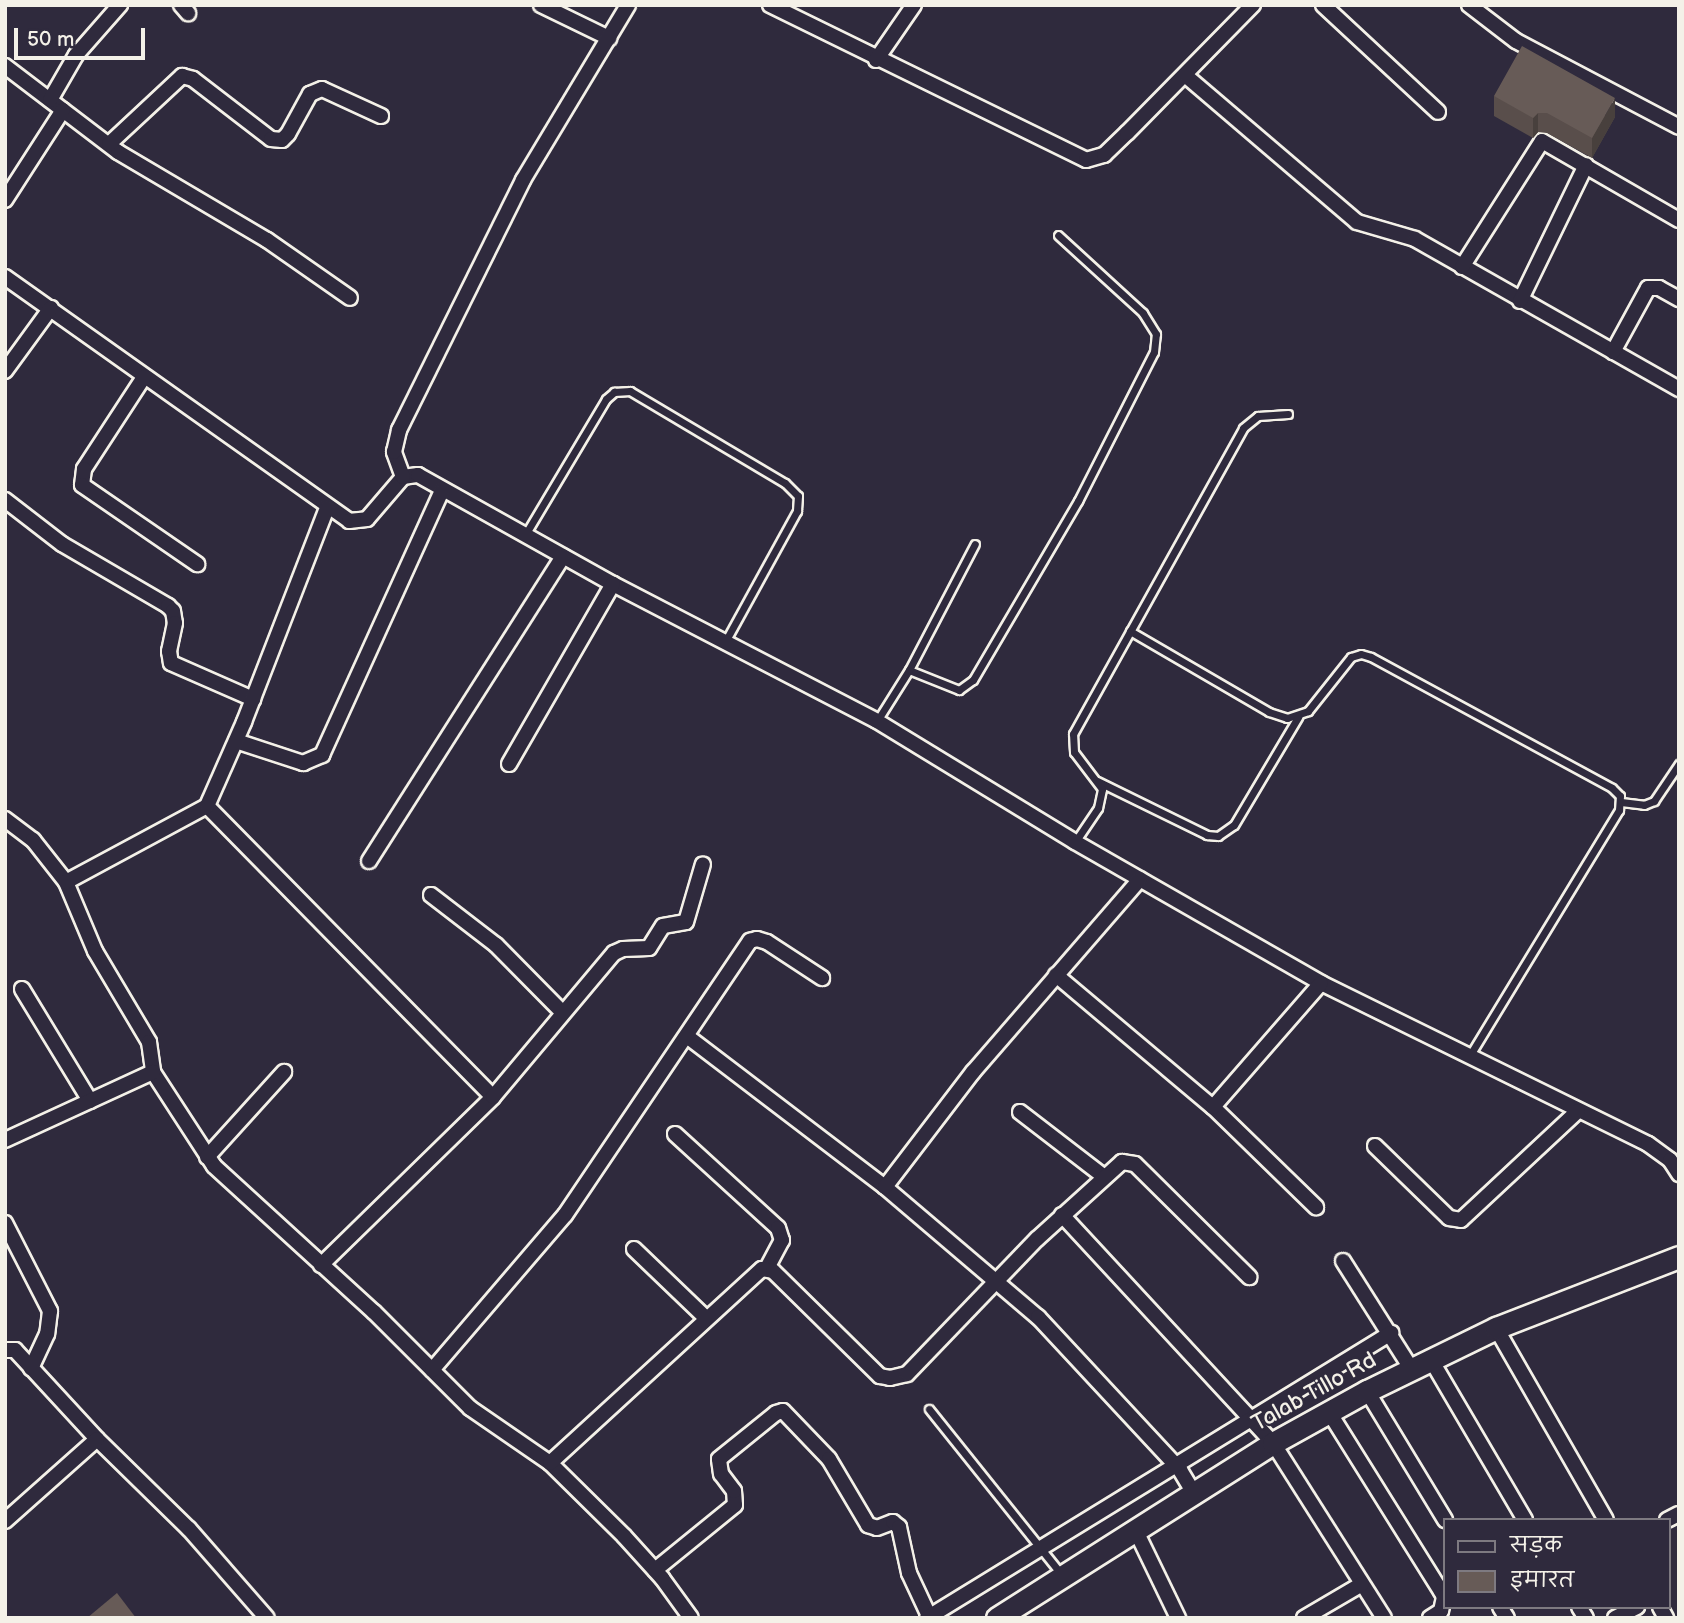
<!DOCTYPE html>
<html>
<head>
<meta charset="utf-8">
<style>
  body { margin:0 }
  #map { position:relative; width:1684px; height:1623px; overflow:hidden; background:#2f2a3d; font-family:"Balsamiq Sans","Playpen Sans Deva",sans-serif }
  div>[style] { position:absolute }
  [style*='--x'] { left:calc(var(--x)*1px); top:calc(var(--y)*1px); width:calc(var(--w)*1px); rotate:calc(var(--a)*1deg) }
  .roads { filter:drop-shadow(2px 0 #f4f1e8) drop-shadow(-2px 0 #f4f1e8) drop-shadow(0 2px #f4f1e8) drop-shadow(0 -2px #f4f1e8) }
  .service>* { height:7px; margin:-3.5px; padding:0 3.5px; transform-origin:3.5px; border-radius:3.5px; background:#2f2a3d }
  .minor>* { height:14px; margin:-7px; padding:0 7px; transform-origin:7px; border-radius:7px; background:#2f2a3d }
  .secondary>* { height:21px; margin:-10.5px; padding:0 10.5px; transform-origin:10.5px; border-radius:10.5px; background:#2f2a3d }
  .wall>* { inset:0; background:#594e4b }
  .shaded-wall>* { inset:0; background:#48403d }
  .building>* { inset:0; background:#675b57 }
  span { translate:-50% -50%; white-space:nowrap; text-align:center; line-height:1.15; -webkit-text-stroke:5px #2f2a3d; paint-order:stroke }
  .street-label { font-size:23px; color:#f4f1e8 }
  .frame { position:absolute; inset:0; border:7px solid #f4f1e8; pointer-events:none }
  .legend { position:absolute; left:1443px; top:1518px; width:228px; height:91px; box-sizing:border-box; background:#2f2a3d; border:2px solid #7e7a81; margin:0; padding:9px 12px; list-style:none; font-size:21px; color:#f4f1e8 }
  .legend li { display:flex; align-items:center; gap:14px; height:35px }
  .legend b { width:35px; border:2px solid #7e7a81 }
  .scale { position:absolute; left:14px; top:28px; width:131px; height:32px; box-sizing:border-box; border:4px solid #f4f1e8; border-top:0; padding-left:9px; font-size:21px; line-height:24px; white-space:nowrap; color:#f4f1e8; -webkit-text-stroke:5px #2f2a3d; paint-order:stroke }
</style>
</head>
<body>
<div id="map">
  <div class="roads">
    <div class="service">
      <i style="--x:525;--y:535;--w:158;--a:-59.2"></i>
      <i style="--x:606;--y:399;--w:11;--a:-41"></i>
      <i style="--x:614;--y:392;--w:16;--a:-4"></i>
      <i style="--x:630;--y:391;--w:180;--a:30.7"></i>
      <i style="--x:785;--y:483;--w:18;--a:45"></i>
      <i style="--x:798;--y:496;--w:15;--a:94"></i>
      <i style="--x:797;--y:511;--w:149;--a:118.8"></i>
      <i style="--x:1130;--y:631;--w:161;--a:30.2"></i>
      <i style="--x:1269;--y:712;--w:19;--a:18"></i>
      <i style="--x:1287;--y:718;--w:22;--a:-18"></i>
      <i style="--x:1308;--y:711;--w:69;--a:-51.5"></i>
      <i style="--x:1351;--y:657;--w:10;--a:-17"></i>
      <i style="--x:1361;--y:654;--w:10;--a:17"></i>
      <i style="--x:1371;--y:657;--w:274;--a:28.5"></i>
      <i style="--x:1612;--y:788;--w:11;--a:45"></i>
      <i style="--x:1620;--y:796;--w:14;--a:94"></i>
      <i style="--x:1619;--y:810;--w:289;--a:121.3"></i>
      <i style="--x:909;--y:670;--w:54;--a:21.8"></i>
      <i style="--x:959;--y:690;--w:17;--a:-36"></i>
      <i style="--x:973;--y:680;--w:208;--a:-59.6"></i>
      <i style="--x:1078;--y:501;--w:167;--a:-63"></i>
      <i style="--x:1154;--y:352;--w:18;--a:-84"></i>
      <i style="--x:1156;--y:334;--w:25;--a:-122"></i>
      <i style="--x:1143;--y:313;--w:115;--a:-137.5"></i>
      <i style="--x:877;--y:721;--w:60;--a:-57.9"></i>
      <i style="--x:909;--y:670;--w:142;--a:-62.4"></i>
      <i style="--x:1097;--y:781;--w:123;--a:26.1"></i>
      <i style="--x:1207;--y:835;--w:11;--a:5"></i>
      <i style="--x:1218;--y:836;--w:19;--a:-35"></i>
      <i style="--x:1234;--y:825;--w:126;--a:-59.3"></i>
      <i style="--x:1621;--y:802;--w:23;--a:7"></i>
      <i style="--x:1644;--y:805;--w:11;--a:-22"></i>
      <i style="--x:1654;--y:801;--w:45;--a:-56"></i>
      <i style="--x:1075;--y:842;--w:41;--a:-55.9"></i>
      <i style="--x:1098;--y:808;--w:19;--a:-78"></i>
      <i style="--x:1102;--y:789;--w:46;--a:-127.1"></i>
      <i style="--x:1074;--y:752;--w:18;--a:-93"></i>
      <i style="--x:1073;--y:734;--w:350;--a:-60.9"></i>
      <i style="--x:1243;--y:428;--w:19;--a:-39"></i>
      <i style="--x:1258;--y:416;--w:30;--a:-4"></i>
      <i style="--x:929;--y:1409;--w:213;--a:51.3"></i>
    </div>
    <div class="minor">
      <i style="--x:181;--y:5;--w:11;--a:49"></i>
      <i style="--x:541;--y:5;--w:76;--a:25.9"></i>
      <i style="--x:770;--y:5;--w:352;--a:26.1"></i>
      <i style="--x:1086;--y:160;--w:19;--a:-16"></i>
      <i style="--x:1104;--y:155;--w:32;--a:-44"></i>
      <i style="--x:1127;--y:133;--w:180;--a:-45.5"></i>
      <i style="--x:1323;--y:5;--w:157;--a:42.9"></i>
      <i style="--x:1469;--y:5;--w:59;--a:37.5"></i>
      <i style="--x:1516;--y:41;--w:184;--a:27.8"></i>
      <i style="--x:876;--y:60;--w:67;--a:-55.4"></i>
      <i style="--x:5;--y:66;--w:142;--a:37.3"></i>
      <i style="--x:118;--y:152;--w:173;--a:30.6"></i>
      <i style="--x:267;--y:240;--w:101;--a:34.9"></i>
      <i style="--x:1185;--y:75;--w:226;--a:40.5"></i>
      <i style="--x:1357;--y:222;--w:60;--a:16.3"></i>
      <i style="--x:1415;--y:239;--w:304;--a:29.6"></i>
      <i style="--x:50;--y:100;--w:52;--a:-60"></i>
      <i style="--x:76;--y:55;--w:67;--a:-48.7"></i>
      <i style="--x:109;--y:144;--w:100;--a:-43"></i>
      <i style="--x:182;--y:76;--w:11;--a:15"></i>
      <i style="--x:193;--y:79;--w:98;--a:37.6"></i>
      <i style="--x:271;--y:139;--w:11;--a:5"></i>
      <i style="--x:282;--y:140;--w:8;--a:-45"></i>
      <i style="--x:288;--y:134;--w:46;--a:-61.2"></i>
      <i style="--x:310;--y:94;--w:13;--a:-23"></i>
      <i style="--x:322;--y:89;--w:65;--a:24.6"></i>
      <i style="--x:5;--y:200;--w:107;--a:-57.2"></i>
      <i style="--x:1462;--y:267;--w:149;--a:-57.6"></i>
      <i style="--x:1542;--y:141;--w:158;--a:30"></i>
      <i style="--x:5;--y:277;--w:422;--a:35.3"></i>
      <i style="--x:349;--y:521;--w:18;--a:-6"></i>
      <i style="--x:367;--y:519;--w:55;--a:-49.4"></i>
      <i style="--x:403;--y:477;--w:15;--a:-8"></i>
      <i style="--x:418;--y:475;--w:223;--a:29.2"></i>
      <i style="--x:613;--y:584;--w:297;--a:27.4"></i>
      <i style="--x:877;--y:721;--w:232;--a:31.4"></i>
      <i style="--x:1075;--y:842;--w:284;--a:29.8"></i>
      <i style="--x:1321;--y:983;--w:364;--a:26.2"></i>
      <i style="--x:1648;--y:1144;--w:27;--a:36"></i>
      <i style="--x:1670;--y:1160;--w:17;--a:57"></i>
      <i style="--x:1520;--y:301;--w:151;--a:-64.1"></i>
      <i style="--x:1613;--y:352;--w:73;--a:-61.3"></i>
      <i style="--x:1648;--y:288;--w:11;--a:0"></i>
      <i style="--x:1659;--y:288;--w:23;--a:29"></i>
      <i style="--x:5;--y:371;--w:78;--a:-53.9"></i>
      <i style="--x:144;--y:377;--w:110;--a:123.1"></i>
      <i style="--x:84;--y:469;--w:16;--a:97"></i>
      <i style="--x:82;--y:485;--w:140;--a:34.5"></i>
      <i style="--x:403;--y:477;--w:27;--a:-110"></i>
      <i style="--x:394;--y:452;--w:23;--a:-77"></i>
      <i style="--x:399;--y:430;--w:279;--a:-63.6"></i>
      <i style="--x:523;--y:180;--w:204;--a:-59"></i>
      <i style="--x:5;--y:500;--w:72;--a:37.7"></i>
      <i style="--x:62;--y:544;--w:123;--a:30.3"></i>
      <i style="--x:168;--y:606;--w:7;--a:45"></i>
      <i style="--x:173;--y:611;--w:12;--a:81"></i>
      <i style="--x:175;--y:623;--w:29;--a:102"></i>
      <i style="--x:169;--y:651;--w:12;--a:81"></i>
      <i style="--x:171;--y:663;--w:90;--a:23.7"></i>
      <i style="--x:236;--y:741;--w:71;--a:18.2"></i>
      <i style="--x:303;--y:763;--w:21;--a:-23"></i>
      <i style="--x:322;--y:755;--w:290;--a:-65.6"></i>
      <i style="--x:509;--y:764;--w:208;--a:-60"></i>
      <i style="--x:207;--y:806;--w:408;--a:45.5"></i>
      <i style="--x:5;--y:819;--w:35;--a:37"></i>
      <i style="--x:33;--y:840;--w:53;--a:51.8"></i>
      <i style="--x:66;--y:882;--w:75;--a:67.2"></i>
      <i style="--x:95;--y:951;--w:106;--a:59.3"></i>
      <i style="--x:149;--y:1042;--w:30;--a:82"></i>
      <i style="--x:153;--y:1072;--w:112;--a:57"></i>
      <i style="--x:214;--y:1166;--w:217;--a:42.4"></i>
      <i style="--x:374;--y:1312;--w:136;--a:45"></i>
      <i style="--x:470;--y:1408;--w:97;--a:34.5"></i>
      <i style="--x:550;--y:1463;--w:104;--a:44.6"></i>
      <i style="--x:624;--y:1536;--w:57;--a:47.9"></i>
      <i style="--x:662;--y:1578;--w:49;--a:54.1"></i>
      <i style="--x:369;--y:861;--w:361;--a:-57.5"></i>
      <i style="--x:66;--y:882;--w:160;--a:-28.3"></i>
      <i style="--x:207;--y:806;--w:92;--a:-66.2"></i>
      <i style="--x:244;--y:722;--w:230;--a:-68.8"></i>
      <i style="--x:431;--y:895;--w:82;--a:37.6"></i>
      <i style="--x:496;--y:945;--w:95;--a:45.4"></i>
      <i style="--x:1056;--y:975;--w:205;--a:40.1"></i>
      <i style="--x:1213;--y:1107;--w:144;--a:44.2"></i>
      <i style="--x:22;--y:989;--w:131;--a:58.7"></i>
      <i style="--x:688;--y:1037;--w:248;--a:37.3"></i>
      <i style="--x:885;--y:1187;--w:201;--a:40.4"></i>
      <i style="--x:1038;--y:1317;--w:209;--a:47.1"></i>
      <i style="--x:1180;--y:1470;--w:27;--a:59"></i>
      <i style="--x:1213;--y:1107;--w:164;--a:-48.9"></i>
      <i style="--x:1020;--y:1112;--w:105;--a:37.6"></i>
      <i style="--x:675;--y:1134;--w:139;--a:42.4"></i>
      <i style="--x:778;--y:1228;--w:13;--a:72"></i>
      <i style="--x:782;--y:1240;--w:32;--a:118"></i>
      <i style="--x:5;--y:1140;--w:163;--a:-24.7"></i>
      <i style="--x:1375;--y:1146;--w:103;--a:44.2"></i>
      <i style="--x:1449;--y:1218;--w:12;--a:9"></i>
      <i style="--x:1461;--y:1220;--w:160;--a:-43"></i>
      <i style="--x:207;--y:1157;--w:115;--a:-47.8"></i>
      <i style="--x:885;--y:1187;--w:145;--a:-52.6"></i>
      <i style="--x:973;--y:1072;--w:255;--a:-49.1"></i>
      <i style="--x:1062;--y:1215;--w:311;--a:47.2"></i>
      <i style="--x:1273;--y:1443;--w:207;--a:57.6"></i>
      <i style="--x:5;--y:1223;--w:99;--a:62.9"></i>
      <i style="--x:50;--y:1311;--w:23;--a:97"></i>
      <i style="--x:47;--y:1334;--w:38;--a:115"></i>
      <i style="--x:634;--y:1249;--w:100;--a:43.8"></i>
      <i style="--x:1343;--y:1261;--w:127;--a:57.6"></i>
      <i style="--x:321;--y:1265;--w:240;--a:-44.3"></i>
      <i style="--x:493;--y:1097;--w:188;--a:-50"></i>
      <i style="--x:614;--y:953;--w:10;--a:-24"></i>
      <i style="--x:623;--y:949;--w:26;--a:-2"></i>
      <i style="--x:649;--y:948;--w:26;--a:-58"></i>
      <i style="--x:663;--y:926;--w:23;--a:-10"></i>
      <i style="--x:686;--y:922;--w:60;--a:-73.7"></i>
      <i style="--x:1496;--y:1328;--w:221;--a:60.2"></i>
      <i style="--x:5;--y:1350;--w:10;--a:0"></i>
      <i style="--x:15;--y:1350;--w:121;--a:47.3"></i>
      <i style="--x:97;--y:1439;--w:129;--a:44.4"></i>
      <i style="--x:189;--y:1529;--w:118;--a:48.8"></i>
      <i style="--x:1430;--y:1358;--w:188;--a:59.6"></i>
      <i style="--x:432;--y:1370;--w:204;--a:-49.4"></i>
      <i style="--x:565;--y:1215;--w:331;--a:-56"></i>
      <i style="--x:750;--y:941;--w:7;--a:-16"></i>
      <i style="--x:757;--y:939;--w:10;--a:17"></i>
      <i style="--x:767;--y:942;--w:66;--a:33.2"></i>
      <i style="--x:1367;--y:1391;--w:151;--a:58.8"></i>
      <i style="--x:1329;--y:1412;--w:211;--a:58"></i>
      <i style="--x:1441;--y:1591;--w:7;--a:63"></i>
      <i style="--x:1444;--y:1597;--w:14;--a:102"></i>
      <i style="--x:1441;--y:1611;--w:13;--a:148"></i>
      <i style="--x:550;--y:1463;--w:287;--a:-42.5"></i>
      <i style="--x:762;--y:1269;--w:11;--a:10"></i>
      <i style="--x:773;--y:1271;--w:150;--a:44.5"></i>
      <i style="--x:880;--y:1376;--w:10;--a:11"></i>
      <i style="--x:890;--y:1378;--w:17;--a:-13"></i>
      <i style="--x:907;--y:1374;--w:187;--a:-46.1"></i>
      <i style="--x:1037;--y:1239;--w:115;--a:-42.2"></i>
      <i style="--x:1122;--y:1162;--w:13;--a:9"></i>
      <i style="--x:1135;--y:1164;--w:161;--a:44.7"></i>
      <i style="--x:1667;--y:1520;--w:13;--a:-27"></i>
      <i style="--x:5;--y:1521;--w:123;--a:-41.7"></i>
      <i style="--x:1136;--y:1531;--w:97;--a:64.2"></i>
      <i style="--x:655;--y:1570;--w:103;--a:-39.1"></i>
      <i style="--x:735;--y:1505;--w:14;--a:-94"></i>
      <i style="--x:734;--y:1491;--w:21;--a:-127"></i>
      <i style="--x:721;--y:1474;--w:15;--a:-98"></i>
      <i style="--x:719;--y:1459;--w:73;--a:-38.9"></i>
      <i style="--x:776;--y:1413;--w:7;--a:-16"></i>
      <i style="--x:783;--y:1411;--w:66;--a:46.2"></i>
      <i style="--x:829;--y:1459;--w:77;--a:59.4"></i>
      <i style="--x:868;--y:1525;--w:9;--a:18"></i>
      <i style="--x:877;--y:1528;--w:17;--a:-21"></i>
      <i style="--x:893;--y:1522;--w:8;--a:40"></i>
      <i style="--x:899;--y:1527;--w:47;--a:77.7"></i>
      <i style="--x:909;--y:1573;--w:50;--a:65"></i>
      <i style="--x:1500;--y:1607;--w:13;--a:58"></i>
      <i style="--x:1579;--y:1607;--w:13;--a:58"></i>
      <i style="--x:1660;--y:1607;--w:13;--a:61"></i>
      <i style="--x:927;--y:1618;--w:545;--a:-31.56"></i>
      <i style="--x:1304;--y:1618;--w:67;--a:-30.4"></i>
      <i style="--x:1615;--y:1618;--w:25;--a:-27"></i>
    </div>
    <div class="secondary">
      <i style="--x:997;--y:1618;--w:327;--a:-32.4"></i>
      <i style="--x:1273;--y:1443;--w:107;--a:-29"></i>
      <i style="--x:1367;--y:1391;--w:144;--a:-26"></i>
      <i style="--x:1496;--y:1328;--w:196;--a:-21.2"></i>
    </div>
  </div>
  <div class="wall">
    <i style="clip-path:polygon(1494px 96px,1615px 117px,1592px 158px,1547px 133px,1538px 132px,1533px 138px,1494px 116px)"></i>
  </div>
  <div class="shaded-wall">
    <i style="clip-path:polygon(1615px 98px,1615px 117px,1592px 158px,1592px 138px)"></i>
    <i style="clip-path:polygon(1538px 113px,1538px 132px,1533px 138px,1533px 118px)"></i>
  </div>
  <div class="building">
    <i style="clip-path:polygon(1522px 46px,1615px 98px,1592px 138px,1547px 113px,1538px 113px,1533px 118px,1494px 96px)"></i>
    <i style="clip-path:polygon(117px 1593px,136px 1618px,87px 1618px)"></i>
  </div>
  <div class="street-label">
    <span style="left:1314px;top:1392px;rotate:-29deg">Talab Tillo Rd</span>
  </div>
  <div class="frame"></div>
  <ul class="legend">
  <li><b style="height:9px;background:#2f2a3d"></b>सड़क</li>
  <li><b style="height:19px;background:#675b57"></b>इमारत</li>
  </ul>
  <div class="scale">50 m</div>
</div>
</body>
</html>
